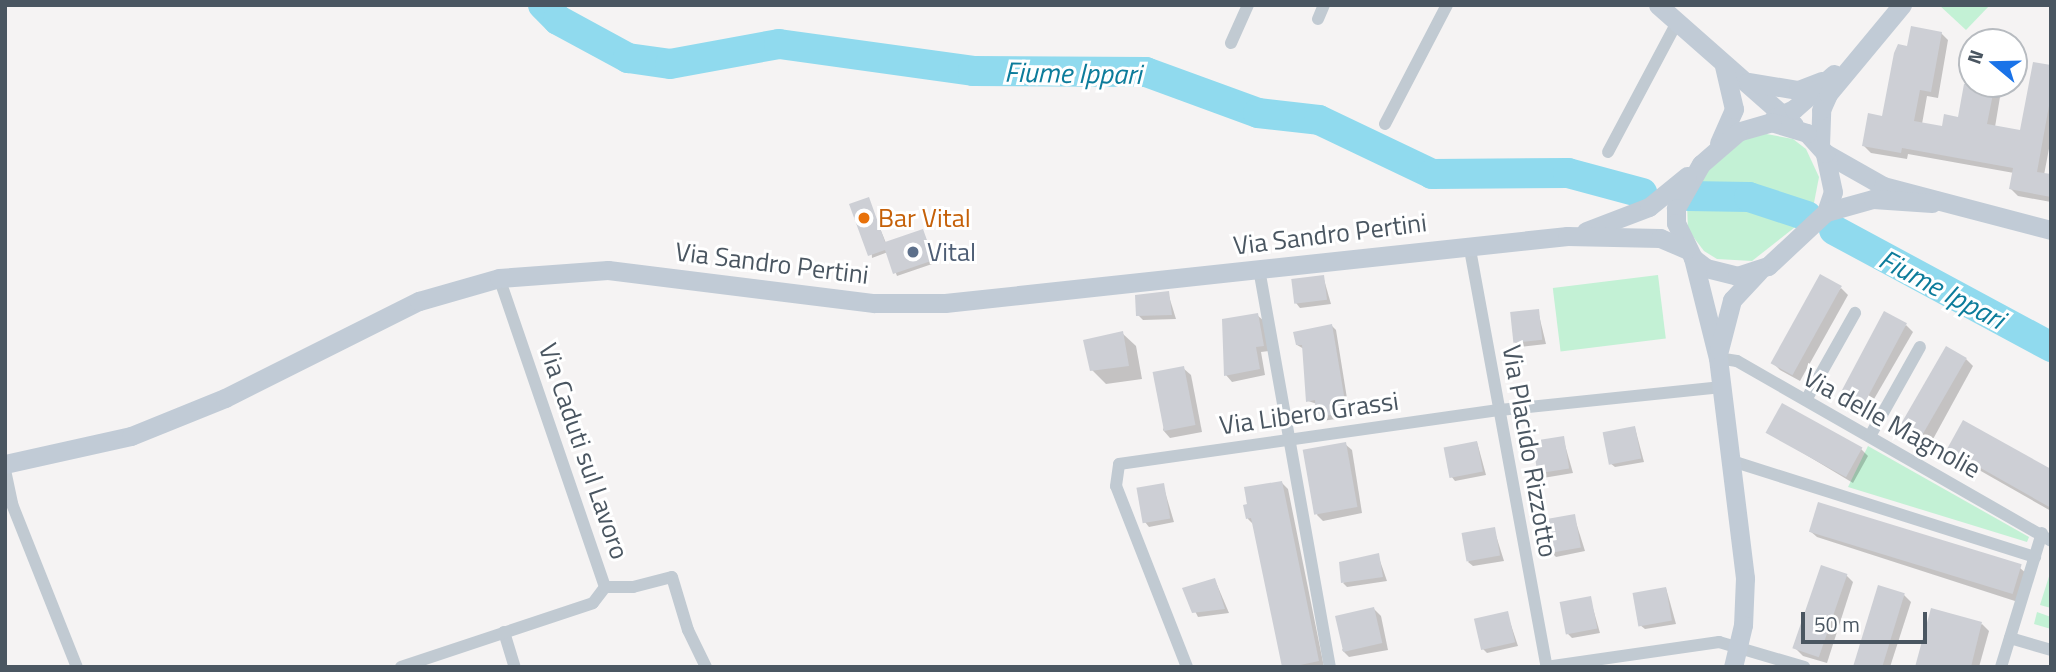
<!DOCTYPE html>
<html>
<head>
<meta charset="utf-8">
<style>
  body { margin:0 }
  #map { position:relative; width:2056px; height:672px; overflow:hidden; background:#f5f3f3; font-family:"Titillium Web",sans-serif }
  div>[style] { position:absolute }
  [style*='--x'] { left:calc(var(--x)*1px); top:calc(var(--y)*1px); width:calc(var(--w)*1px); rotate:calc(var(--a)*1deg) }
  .green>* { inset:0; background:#c3f1d5; transform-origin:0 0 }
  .shadow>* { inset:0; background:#0003 }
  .river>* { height:30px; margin:-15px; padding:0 15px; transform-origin:15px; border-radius:15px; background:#90daee }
  .building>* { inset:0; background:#cdcfd5; transform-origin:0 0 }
  .street>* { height:12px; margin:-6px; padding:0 6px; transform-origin:6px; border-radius:6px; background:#c1cad2 }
  .secondary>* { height:19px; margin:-9.5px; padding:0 9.5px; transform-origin:9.5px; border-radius:9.5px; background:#c1cbd6 }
  .dots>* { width:19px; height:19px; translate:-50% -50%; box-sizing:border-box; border:4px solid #fff; border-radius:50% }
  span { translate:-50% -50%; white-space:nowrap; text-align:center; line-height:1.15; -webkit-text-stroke:6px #fff; paint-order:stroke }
  .food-label { font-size:26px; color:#c56008 }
  .left { translate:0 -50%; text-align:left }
  .street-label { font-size:26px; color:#4a5661 }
  .service-label { font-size:26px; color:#4e5e75 }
  .water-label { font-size:28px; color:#0c7c9b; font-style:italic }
  .frame { position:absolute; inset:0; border:7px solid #4a5661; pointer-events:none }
  .north { position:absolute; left:1958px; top:28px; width:70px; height:70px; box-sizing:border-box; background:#fff; border:2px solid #b7bbc0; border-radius:50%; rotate:289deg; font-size:19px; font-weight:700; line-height:28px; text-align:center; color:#4a5661 }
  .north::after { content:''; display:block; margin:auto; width:24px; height:32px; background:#1a73e8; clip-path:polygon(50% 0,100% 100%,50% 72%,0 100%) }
  .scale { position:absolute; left:1801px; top:612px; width:126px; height:32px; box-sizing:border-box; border:4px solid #4a5661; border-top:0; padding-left:9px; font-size:21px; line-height:24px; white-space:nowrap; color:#4a5661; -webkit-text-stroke:5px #fff; paint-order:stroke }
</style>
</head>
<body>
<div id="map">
  <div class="green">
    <i style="clip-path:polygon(1939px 5px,1990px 5px,1966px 30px)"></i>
    <i style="clip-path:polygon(1761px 133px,1793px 139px,1806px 149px,1819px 177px,1813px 208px,1804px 220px,1752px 261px,1717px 259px,1704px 251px,1688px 230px,1687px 203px,1702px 176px,1746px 138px)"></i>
    <i style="left:1658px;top:275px;width:64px;height:106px;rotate:83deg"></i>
    <i style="clip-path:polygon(1868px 446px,2029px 537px,2027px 542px,1848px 487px)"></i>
    <i style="clip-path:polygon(2051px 570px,2051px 608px,2040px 605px)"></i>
    <i style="clip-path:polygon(2037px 612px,2051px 617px,2051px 629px,2034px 624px)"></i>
  </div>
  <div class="shadow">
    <i style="clip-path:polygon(1941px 33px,1948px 40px,1938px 98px,1927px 96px,1922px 124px,1944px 128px,1960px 119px,1967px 78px,1972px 84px,1995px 84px,2001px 91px,1995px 127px,2022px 132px,2051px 67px,2051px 138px,2044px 175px,2051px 176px,2051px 202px,2018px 196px,2011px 189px,2014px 173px,1908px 154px,1907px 159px,1871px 153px,1864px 146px,1884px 118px,1909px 48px)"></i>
    <i style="clip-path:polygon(868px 199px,886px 243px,923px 231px,935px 263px,897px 276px,888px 252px,872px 258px)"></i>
    <i style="clip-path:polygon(1323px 276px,1331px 304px,1300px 308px,1296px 303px)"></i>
    <i style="clip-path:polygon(1841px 288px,1848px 295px,1800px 381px,1780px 370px,1773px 363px)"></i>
    <i style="clip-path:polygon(1168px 293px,1176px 319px,1143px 320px,1138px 315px)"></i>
    <i style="clip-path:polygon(1538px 311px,1546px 344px,1520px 347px,1515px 342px)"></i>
    <i style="clip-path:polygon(1257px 315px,1264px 321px,1269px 351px,1261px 352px,1265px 375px,1232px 382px,1226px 375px)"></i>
    <i style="clip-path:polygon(1906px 325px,1913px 332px,1863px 418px,1843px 406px,1836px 399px)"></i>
    <i style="clip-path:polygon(1332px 326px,1336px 330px,1350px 417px,1322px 421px,1317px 404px,1308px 401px,1304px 349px,1297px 345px)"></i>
    <i style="clip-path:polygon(1122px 333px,1136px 346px,1142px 379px,1106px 384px,1092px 370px)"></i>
    <i style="clip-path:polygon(1966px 359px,1973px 366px,1926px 452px,1907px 441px,1900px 434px)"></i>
    <i style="clip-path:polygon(1183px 368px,1191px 375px,1202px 432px,1170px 438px,1163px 430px)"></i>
    <i style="clip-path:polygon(1635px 428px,1644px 462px,1615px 467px,1610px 463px)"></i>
    <i style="clip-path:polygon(1768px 432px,1861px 449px,1868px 456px,1853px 483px)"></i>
    <i style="clip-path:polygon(1563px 438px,1573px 473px,1543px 478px,1538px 473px)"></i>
    <i style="clip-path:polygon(1477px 442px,1486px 475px,1455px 481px,1451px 476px)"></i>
    <i style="clip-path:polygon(1345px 444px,1352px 450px,1362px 513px,1323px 521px,1317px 515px)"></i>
    <i style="clip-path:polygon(1949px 449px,2051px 471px,2051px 511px,1958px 458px)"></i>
    <i style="clip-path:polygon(1281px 482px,1288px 489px,1324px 667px,1283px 667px,1254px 525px,1248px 519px,1246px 489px)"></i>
    <i style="clip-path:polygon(1163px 485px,1174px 522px,1149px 527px,1145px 522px)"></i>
    <i style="clip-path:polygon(1574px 516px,1585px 551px,1556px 557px,1552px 553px)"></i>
    <i style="clip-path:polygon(1494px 529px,1504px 561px,1473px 566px,1468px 562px)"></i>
    <i style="clip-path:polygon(1810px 531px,2020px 568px,2027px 574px,2018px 602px,1817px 537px)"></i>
    <i style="clip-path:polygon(1378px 555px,1387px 581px,1347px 587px,1343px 583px)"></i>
    <i style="clip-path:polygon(1846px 575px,1853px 582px,1827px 663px,1803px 656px,1796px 649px)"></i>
    <i style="clip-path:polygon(1215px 580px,1229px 613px,1198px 617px,1184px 589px)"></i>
    <i style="clip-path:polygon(1666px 588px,1676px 624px,1645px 629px,1640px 625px)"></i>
    <i style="clip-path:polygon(1904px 595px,1911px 602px,1890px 667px,1855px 667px)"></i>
    <i style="clip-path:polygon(1590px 598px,1600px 633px,1572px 638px,1567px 633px)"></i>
    <i style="clip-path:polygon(1374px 609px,1381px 616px,1388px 650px,1349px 657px,1342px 650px)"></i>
    <i style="clip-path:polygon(1507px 613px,1518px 646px,1487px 653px,1482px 648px)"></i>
    <i style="clip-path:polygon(1982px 624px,1989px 631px,1979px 667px,1917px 667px)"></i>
  </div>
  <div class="river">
    <i style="--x:543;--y:5;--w:21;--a:45"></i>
    <i style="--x:558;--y:20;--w:80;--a:28.5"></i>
    <i style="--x:628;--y:58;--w:42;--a:8.1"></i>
    <i style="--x:670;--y:64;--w:111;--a:-10.4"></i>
    <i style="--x:779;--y:44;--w:196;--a:7.9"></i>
    <i style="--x:973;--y:71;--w:173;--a:0.3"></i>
    <i style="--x:1146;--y:72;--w:119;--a:20.1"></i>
    <i style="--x:1258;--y:113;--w:61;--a:6.5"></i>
    <i style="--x:1319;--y:120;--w:125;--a:25.5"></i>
    <i style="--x:1432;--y:174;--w:136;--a:-0.4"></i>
    <i style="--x:1568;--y:173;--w:77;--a:15.1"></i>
    <i style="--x:1689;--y:196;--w:60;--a:1"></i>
    <i style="--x:1749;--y:197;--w:61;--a:18.1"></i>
    <i style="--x:1834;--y:230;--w:247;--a:28.3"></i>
  </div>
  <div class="building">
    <i style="clip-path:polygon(1911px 26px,1942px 32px,1931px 92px,1920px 90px,1914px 121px,1942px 126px,1944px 114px,1958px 117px,1964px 84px,1995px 84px,1987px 124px,2020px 130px,2033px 62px,2051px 65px,2051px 95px,2037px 172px,2051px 174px,2051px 197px,2009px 189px,2013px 168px,1902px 148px,1901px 153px,1862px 146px,1868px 113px,1882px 116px,1894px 53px,1898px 44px,1907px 46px)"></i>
    <i style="clip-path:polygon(869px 197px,885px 242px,923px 229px,934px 260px,893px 274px,885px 250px,868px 256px,849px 204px)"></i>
    <i style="left:1820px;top:274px;width:25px;height:102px;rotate:29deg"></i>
    <i style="left:1324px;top:275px;width:25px;height:33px;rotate:83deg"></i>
    <i style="clip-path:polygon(1169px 291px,1172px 315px,1136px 316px,1135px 295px)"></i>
    <i style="left:1539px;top:309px;width:31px;height:29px;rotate:84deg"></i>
    <i style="left:1884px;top:311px;width:26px;height:101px;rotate:28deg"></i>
    <i style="clip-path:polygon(1258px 313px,1264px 346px,1256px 347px,1260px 369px,1224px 376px,1222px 319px)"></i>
    <i style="clip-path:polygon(1332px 324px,1347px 413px,1316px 417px,1315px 400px,1306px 402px,1302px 345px,1296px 345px,1293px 332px)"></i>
    <i style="clip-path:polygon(1123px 331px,1129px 366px,1090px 371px,1083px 340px)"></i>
    <i style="left:1946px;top:346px;width:24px;height:100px;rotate:30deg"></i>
    <i style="left:1184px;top:366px;width:60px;height:32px;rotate:79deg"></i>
    <i style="left:1782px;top:403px;width:92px;height:34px;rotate:29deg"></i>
    <i style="clip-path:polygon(1963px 420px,2051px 469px,2051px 508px,1947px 449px)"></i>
    <i style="left:1635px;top:426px;width:33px;height:33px;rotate:79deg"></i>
    <i style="left:1564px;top:436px;width:33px;height:32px;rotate:81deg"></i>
    <i style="left:1477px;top:441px;width:31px;height:34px;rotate:79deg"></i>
    <i style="left:1346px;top:442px;width:66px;height:44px;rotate:80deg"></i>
    <i style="clip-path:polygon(1282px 481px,1319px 661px,1291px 667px,1282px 667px,1251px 518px,1246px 519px,1243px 505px,1247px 504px,1244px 487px)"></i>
    <i style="left:1164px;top:483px;width:36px;height:28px;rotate:80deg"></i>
    <i style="left:1818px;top:502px;width:213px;height:31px;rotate:17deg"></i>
    <i style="left:1575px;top:514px;width:34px;height:33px;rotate:80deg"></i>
    <i style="left:1495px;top:527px;width:29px;height:34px;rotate:80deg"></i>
    <i style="clip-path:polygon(1379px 553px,1383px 577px,1341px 583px,1339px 562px)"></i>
    <i style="left:1821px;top:565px;width:28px;height:88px;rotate:19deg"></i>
    <i style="clip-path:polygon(1215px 578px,1225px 609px,1192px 613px,1182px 588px)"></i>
    <i style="left:1878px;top:585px;width:28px;height:86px;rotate:17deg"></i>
    <i style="left:1666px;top:587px;width:34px;height:34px;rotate:80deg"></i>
    <i style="left:1591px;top:596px;width:33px;height:32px;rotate:79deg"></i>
    <i style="left:1374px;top:607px;width:37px;height:40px;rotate:77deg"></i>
    <i style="clip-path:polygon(1931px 608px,1982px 622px,1971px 667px,1915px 667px)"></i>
    <i style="left:1508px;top:611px;width:32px;height:35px;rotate:77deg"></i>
  </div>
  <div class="street">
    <i style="--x:1318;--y:19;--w:15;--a:-67"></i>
    <i style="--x:1231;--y:43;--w:42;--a:-65.9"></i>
    <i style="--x:1385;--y:124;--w:134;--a:-62.5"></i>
    <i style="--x:1608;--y:152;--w:147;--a:-62"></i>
    <i style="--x:1469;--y:244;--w:430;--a:79.6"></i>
    <i style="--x:1259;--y:269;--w:404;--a:79.9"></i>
    <i style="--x:1718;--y:358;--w:19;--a:9"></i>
    <i style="--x:1737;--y:361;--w:362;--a:29.8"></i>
    <i style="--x:1806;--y:400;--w:100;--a:-60.6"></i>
    <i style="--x:1870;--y:436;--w:102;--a:-60.7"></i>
    <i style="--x:1732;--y:461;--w:318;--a:17.6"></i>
    <i style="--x:5;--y:470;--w:35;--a:78"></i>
    <i style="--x:12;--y:504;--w:175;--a:68.3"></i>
    <i style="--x:605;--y:587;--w:28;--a:0"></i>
    <i style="--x:633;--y:587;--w:40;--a:-14.4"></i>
    <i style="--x:672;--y:577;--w:55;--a:73.2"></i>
    <i style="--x:688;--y:630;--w:41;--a:64.1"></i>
    <i style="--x:504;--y:632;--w:37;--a:73"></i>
    <i style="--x:2010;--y:638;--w:43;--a:16.3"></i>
    <i style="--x:401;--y:667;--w:202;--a:-18.4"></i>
    <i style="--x:593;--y:603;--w:20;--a:-53"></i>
    <i style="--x:605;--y:587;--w:327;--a:-108.9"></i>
    <i style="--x:1187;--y:667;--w:194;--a:-111.4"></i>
    <i style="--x:1116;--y:486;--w:22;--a:-82"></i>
    <i style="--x:1119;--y:464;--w:385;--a:-8.1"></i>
    <i style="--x:1500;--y:410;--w:223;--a:-5.9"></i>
    <i style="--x:1546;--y:667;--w:175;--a:-8.2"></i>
    <i style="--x:1719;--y:642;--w:89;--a:16.4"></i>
    <i style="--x:2001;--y:667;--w:140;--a:-73"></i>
  </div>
  <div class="secondary">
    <i style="--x:1658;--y:5;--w:181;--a:41.4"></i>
    <i style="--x:1748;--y:82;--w:51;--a:9.1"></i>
    <i style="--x:1798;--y:90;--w:25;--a:-21"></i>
    <i style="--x:1774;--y:118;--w:22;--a:-24"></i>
    <i style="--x:1794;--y:109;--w:53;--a:-41.2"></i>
    <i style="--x:1719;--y:143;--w:37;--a:-66"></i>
    <i style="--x:1734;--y:109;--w:44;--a:-103.1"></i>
    <i style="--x:1820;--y:146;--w:36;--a:-88"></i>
    <i style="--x:1821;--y:110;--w:17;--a:-66"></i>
    <i style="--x:1828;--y:94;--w:116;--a:-50.3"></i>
    <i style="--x:1825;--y:153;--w:67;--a:29.6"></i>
    <i style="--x:1883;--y:186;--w:174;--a:14.7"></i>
    <i style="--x:1826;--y:212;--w:21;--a:-71"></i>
    <i style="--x:1833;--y:192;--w:40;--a:-102"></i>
    <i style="--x:1825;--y:153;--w:27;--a:-132"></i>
    <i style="--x:1807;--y:133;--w:37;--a:-163"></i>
    <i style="--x:1772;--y:122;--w:35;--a:164"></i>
    <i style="--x:1738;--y:132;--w:49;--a:139.1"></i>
    <i style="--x:1701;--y:164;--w:51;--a:119.6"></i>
    <i style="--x:1676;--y:208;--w:15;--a:90"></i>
    <i style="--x:1676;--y:223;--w:39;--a:64"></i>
    <i style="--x:1693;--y:258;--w:16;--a:38"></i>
    <i style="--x:1706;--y:268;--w:32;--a:14"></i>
    <i style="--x:1737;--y:276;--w:33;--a:-18"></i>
    <i style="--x:1768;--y:266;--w:79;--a:-43"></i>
    <i style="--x:1826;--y:212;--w:49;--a:-15.5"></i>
    <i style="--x:1873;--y:199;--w:59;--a:3.9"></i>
    <i style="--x:1586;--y:231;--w:67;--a:-20.9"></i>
    <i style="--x:1649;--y:207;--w:49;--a:-39.2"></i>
    <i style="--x:1693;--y:258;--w:103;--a:76"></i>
    <i style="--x:1718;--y:358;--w:222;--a:83"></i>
    <i style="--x:1745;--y:578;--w:47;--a:92.4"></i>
    <i style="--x:1743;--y:625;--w:43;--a:103.4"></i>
    <i style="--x:1719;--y:350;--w:52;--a:-75.4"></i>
    <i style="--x:1732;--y:300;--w:40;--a:-47"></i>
    <i style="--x:5;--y:464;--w:129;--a:-12.5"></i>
    <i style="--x:131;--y:436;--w:101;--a:-22"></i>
    <i style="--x:225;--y:398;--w:217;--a:-26.6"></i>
    <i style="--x:419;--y:301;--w:83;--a:-16"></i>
    <i style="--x:499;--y:278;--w:109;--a:-4.2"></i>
    <i style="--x:608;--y:270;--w:268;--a:7.1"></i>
    <i style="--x:874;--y:303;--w:71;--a:0"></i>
    <i style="--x:945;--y:303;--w:626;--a:-6.15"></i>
    <i style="--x:1567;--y:236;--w:93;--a:1.2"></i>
    <i style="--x:1660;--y:238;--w:28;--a:23"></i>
  </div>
  <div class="dots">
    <i style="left:864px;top:218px;background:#e8710a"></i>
    <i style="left:913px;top:252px;background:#5c6f8a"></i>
  </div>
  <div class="food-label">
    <span class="left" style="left:878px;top:218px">Bar Vital</span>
  </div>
  <div class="street-label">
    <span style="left:1330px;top:234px;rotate:-7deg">Via Sandro Pertini</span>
    <span style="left:772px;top:263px;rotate:7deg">Via Sandro Pertini</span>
    <span style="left:1309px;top:413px;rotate:-8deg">Via Libero Grassi</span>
    <span style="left:1892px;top:423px;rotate:29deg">Via delle Magnolie</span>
    <span style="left:584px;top:451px;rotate:71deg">Via Caduti sul Lavoro</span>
    <span style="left:1530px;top:451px;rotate:80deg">Via Placido Rizzotto</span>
  </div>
  <div class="service-label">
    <span class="left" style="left:927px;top:252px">Vital</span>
  </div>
  <div class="water-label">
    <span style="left:1073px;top:73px;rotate:1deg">Fiume Ippari</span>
    <span style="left:1942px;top:289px;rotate:28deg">Fiume Ippari</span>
  </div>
  <div class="frame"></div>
  <div class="north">N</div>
  <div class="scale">50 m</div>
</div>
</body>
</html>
